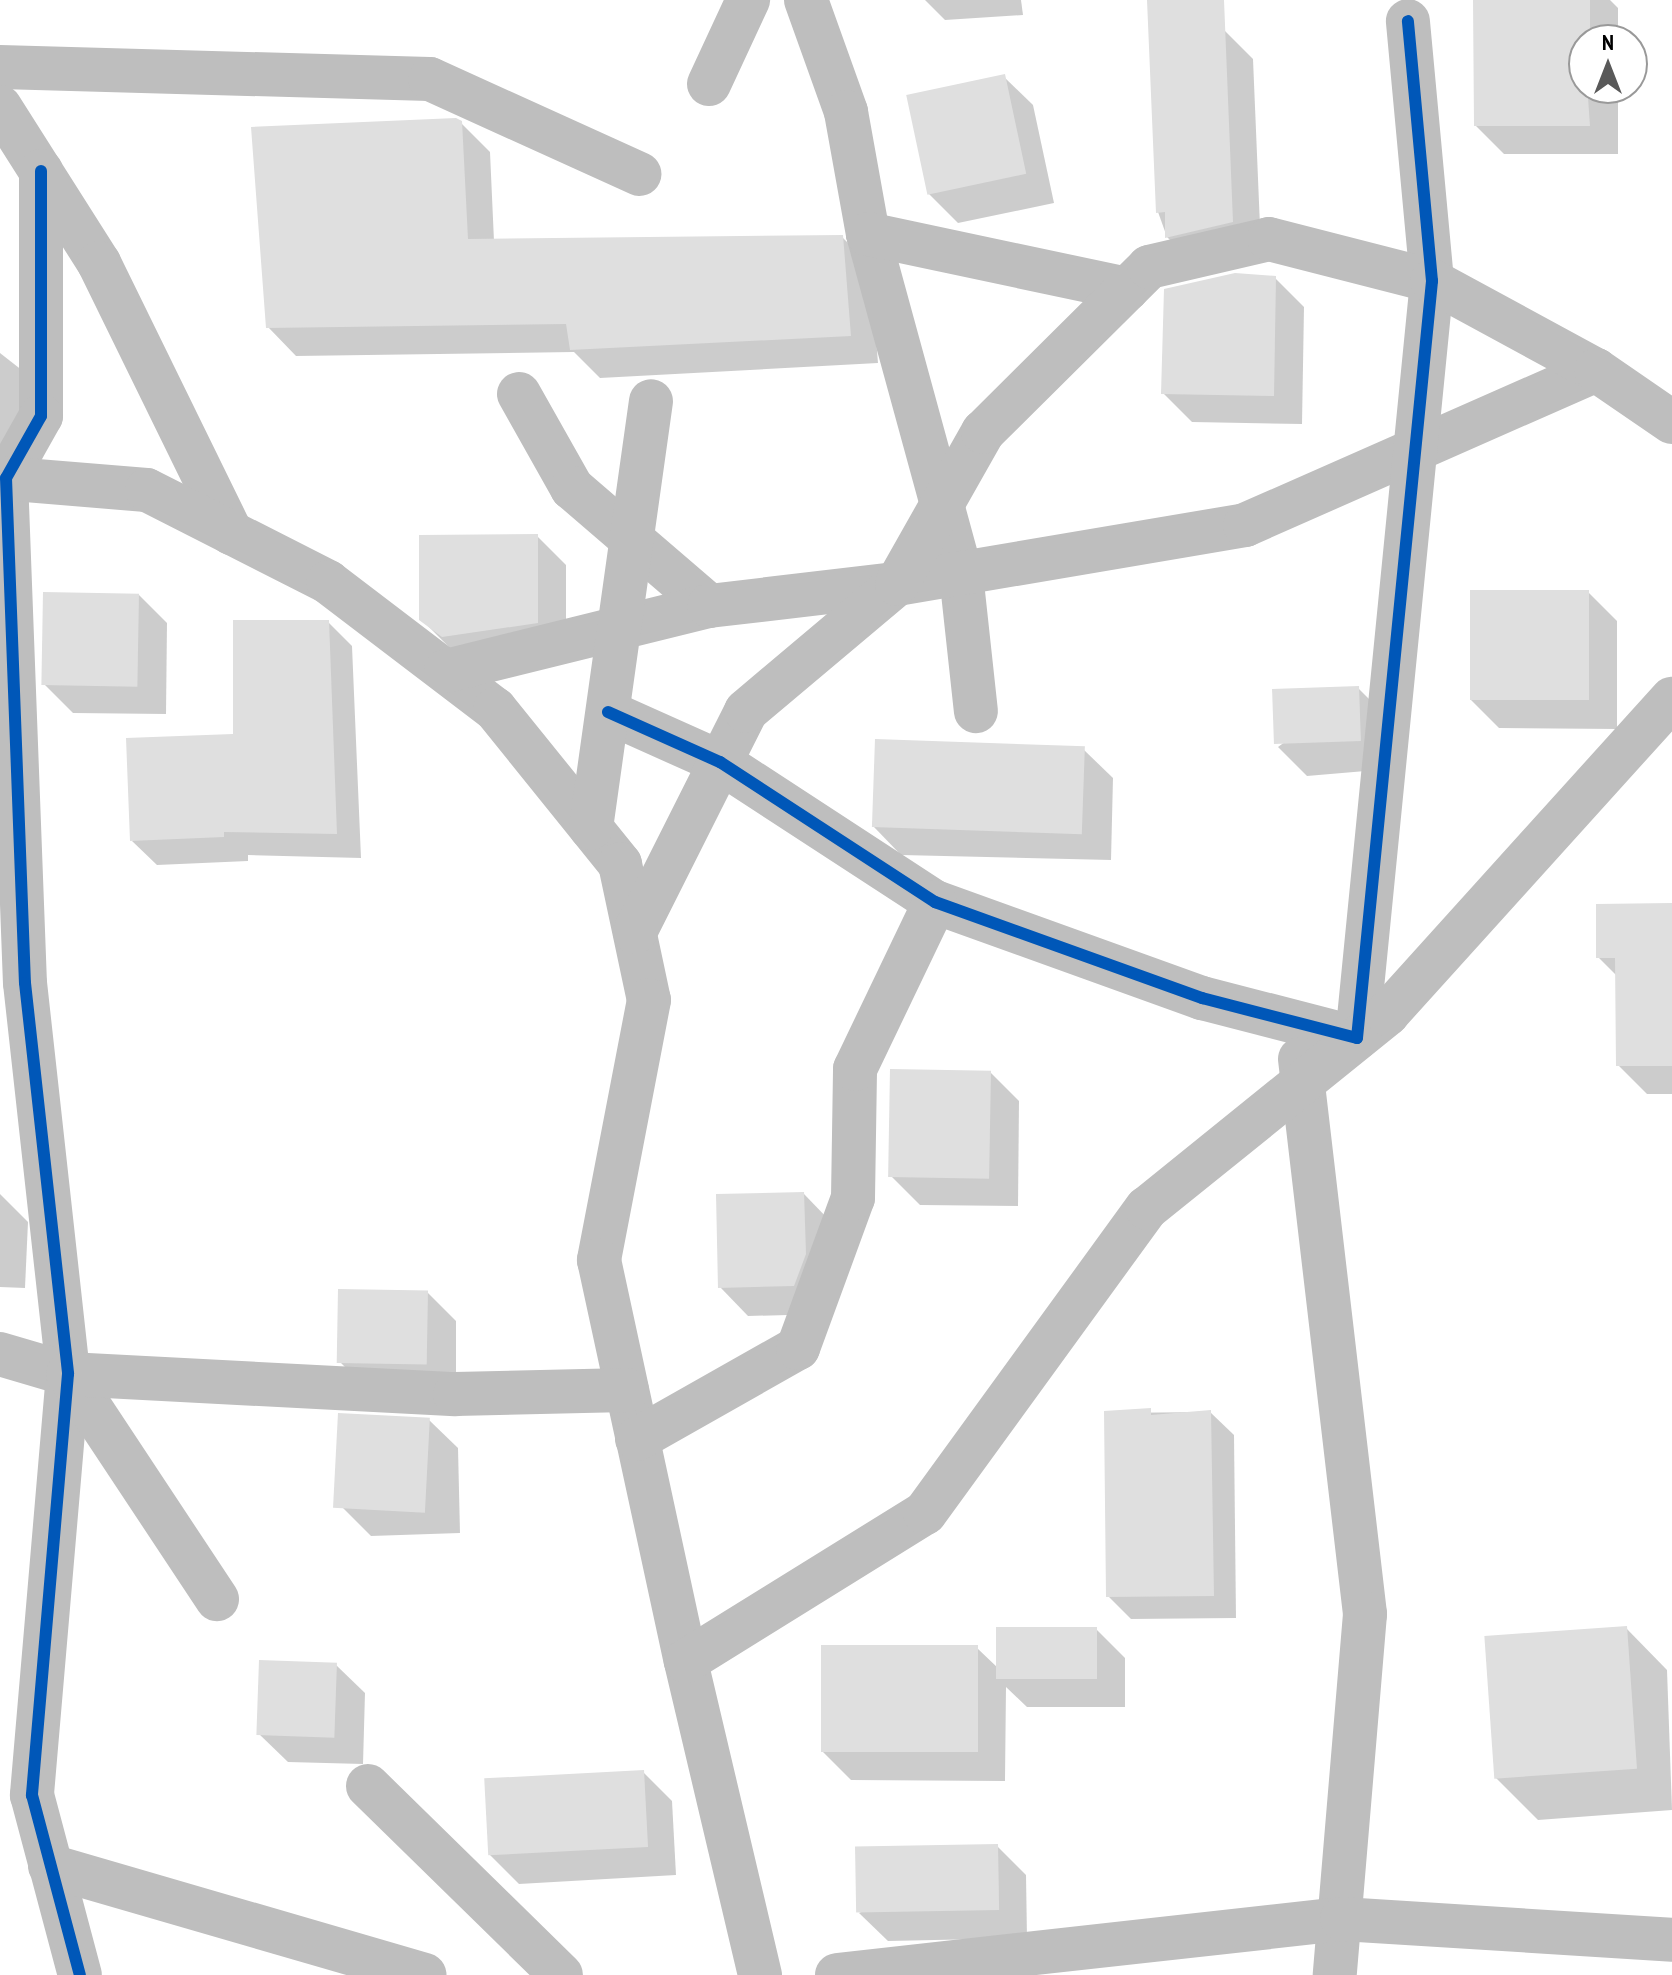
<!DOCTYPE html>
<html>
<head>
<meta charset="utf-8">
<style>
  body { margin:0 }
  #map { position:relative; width:1672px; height:1975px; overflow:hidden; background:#fff; font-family:"PT Sans Narrow",sans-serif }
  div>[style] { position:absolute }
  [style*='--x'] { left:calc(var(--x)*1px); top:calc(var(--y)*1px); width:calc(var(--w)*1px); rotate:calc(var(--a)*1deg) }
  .shadow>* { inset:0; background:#0003 }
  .building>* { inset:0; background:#dfdfdf; transform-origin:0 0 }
  .minor>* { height:44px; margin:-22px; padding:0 22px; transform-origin:22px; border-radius:22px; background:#bebebe }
  .tertiary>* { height:44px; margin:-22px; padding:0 22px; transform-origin:22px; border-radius:22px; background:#bebebe }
  .cycleway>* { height:12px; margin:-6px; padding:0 6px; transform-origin:6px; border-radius:6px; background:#0057b8 }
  span { translate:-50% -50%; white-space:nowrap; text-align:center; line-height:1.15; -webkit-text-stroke:6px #fff; paint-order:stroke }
  .north { position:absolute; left:1568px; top:24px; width:80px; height:80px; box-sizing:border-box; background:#fff; border:2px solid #999; border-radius:50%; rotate:0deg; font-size:22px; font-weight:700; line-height:32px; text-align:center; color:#000 }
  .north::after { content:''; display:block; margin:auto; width:28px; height:36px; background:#595959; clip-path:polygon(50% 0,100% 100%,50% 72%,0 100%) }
</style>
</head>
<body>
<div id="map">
  <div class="shadow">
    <i style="clip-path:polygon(925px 0,1021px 0,1023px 15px,945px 20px)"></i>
    <i style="clip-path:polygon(1475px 0,1610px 0,1618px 8px,1618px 40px,1584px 40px,1584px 88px,1618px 88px,1618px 154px,1504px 154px,1476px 126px)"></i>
    <i style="clip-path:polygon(1224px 30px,1253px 59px,1261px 250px,1195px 265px,1167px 237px,1158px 212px)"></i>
    <i style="clip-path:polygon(1004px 77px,1033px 105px,1054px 203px,958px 223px,929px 194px)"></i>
    <i style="clip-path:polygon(461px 123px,490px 152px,494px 241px,842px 237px,870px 265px,878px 363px,600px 378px,574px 352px,296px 356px,268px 327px)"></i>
    <i style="clip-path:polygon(1275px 278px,1304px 307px,1302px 424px,1192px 422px,1163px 393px)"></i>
    <i style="clip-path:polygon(0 353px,37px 382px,0 454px)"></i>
    <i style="clip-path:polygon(537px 536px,566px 565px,566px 651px,450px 648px,421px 619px)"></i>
    <i style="clip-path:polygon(1589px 593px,1617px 621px,1617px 729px,1499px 728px,1470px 699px)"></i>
    <i style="clip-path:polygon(139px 595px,167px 623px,166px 714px,73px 713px,44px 684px)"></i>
    <i style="clip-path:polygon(328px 622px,352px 646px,361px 858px,248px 855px,248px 861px,157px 865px,132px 841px,235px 736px)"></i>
    <i style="clip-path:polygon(1358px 688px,1387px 717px,1389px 769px,1307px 776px,1278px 747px)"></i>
    <i style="clip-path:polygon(1084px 750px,1113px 778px,1111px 860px,901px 855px,873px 826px)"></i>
    <i style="clip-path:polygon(1672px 905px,1672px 1094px,1647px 1094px,1618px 1065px,1618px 977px,1598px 957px)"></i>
    <i style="clip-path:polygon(990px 1072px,1019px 1101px,1018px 1206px,920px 1205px,891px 1176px)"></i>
    <i style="clip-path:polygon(0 1194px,28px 1222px,25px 1288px,0 1287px)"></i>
    <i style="clip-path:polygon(804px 1194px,832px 1223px,823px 1314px,748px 1316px,720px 1287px)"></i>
    <i style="clip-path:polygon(427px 1292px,456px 1321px,456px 1395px,369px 1391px,340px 1362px)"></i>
    <i style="clip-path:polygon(1210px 1412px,1234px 1435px,1236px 1618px,1131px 1619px,1108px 1596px,1106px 1413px)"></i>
    <i style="clip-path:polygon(429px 1420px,458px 1448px,460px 1533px,371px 1536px,342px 1507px)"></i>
    <i style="clip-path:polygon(1626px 1628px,1667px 1670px,1672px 1810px,1538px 1820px,1496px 1778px)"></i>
    <i style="clip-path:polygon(1096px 1629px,1125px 1658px,1125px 1707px,1027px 1707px,1006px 1687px,1005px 1781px,851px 1780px,822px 1751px,977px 1648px,998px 1668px)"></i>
    <i style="clip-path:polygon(336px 1665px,365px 1693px,363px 1764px,288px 1762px,259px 1734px)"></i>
    <i style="clip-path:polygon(643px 1772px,672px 1801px,676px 1875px,519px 1884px,490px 1855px)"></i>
    <i style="clip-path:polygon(997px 1846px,1026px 1875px,1027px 1938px,888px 1941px,859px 1913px)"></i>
  </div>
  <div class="building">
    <i style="clip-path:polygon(1147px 0,1224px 0,1233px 222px,1165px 238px,1165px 212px,1156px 213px)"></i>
    <i style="clip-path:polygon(1473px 0,1590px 0,1590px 40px,1584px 40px,1590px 126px,1474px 126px)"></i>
    <i style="left:1005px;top:74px;width:102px;height:101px;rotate:78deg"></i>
    <i style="clip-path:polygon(456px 118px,462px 121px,468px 239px,843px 235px,851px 336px,570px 350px,566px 324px,266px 328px,251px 127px)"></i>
    <i style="clip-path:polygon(1235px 273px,1276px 276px,1274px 396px,1161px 394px,1164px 289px)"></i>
    <i style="clip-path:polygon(538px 534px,538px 623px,442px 637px,419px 620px,419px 535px)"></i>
    <i style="left:1470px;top:590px;width:119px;height:110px"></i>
    <i style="left:43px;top:592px;width:96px;height:93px;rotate:1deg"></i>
    <i style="clip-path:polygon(233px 620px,329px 620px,337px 834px,224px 832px,224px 837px,130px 841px,126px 738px,233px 734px)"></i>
    <i style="left:1359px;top:686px;width:55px;height:87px;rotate:88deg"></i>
    <i style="left:875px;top:739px;width:210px;height:88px;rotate:2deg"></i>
    <i style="clip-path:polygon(1672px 903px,1672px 1066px,1616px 1066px,1615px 958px,1596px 958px,1596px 904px)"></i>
    <i style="left:890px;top:1069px;width:101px;height:108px;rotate:1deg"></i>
    <i style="clip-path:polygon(804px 1192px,806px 1254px,794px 1286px,718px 1288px,716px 1194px)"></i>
    <i style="left:338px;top:1289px;width:90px;height:74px;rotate:1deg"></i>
    <i style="clip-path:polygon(1151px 1408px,1151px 1415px,1211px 1410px,1214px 1596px,1106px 1597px,1104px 1411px)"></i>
    <i style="left:338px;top:1413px;width:92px;height:95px;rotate:3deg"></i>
    <i style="left:1627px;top:1626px;width:143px;height:143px;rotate:86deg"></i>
    <i style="left:996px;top:1627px;width:101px;height:52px"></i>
    <i style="left:821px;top:1645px;width:157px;height:107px"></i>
    <i style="left:259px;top:1660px;width:78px;height:75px;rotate:2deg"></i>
    <i style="left:644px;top:1770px;width:77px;height:160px;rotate:87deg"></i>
    <i style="left:998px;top:1844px;width:66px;height:143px;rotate:89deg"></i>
  </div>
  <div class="minor">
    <i style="--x:806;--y:0;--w:119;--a:70.3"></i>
    <i style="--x:846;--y:112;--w:124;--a:79.8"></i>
    <i style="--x:868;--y:234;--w:352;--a:74.7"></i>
    <i style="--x:961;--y:574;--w:138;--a:83.8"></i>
    <i style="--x:0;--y:67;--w:430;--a:1.6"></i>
    <i style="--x:430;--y:79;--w:230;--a:24.4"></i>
    <i style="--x:709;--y:84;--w:93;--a:-65.1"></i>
    <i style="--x:0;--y:107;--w:185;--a:57.6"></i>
    <i style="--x:99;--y:263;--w:301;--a:63.9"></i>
    <i style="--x:41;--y:171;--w:245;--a:90"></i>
    <i style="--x:41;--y:416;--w:71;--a:119.4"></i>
    <i style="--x:6;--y:478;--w:505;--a:87.85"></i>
    <i style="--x:25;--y:983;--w:393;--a:83.7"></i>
    <i style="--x:68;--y:1374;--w:423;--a:94.9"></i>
    <i style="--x:32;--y:1795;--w:186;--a:75.1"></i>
    <i style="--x:868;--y:234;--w:265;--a:12"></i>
    <i style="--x:519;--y:394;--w:108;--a:60.6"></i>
    <i style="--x:572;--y:488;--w:181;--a:40.7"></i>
    <i style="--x:0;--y:478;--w:147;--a:4.7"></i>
    <i style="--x:147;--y:490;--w:203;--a:26.9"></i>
    <i style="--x:328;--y:582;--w:210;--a:37.3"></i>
    <i style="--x:495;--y:709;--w:199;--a:51.1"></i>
    <i style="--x:620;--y:864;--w:139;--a:78"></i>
    <i style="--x:649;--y:1000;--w:265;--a:100.9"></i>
    <i style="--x:599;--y:1260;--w:410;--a:77.8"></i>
    <i style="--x:446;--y:671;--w:271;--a:-13.9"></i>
    <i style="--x:709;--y:606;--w:189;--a:-6.7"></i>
    <i style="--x:897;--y:584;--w:353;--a:-9.6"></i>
    <i style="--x:1245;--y:525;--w:384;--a:-23.8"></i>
    <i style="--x:608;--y:712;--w:123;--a:24.1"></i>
    <i style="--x:720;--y:762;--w:257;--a:33.1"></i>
    <i style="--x:935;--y:902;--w:284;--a:19.8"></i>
    <i style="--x:1202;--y:998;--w:160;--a:14.5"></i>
    <i style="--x:1357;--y:1038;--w:761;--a:-84.34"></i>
    <i style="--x:1432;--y:281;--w:261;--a:-95.3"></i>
    <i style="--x:591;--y:828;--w:431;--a:-82"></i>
    <i style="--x:635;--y:932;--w:247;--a:-63.3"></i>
    <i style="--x:746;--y:711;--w:197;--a:-40.1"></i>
    <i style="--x:897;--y:584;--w:175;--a:-60.5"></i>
    <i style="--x:983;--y:432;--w:234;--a:-44.8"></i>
    <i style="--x:1149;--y:267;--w:123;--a:-13.1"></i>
    <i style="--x:1269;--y:239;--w:168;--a:14.4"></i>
    <i style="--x:1432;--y:281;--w:187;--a:28.5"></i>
    <i style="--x:1596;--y:370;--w:92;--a:34.4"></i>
    <i style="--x:1300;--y:1059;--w:559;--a:83.32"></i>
    <i style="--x:1365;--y:1614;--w:362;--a:94.8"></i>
    <i style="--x:0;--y:1354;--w:71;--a:16.4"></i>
    <i style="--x:68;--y:1374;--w:270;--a:56.5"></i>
    <i style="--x:68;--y:1374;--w:388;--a:3"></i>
    <i style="--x:455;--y:1394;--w:172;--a:-1.3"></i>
    <i style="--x:637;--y:1439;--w:185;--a:-29.5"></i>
    <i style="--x:798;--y:1348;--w:160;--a:-69.9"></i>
    <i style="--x:853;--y:1198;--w:129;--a:-89.1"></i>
    <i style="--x:855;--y:1069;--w:185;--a:-64.4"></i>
    <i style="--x:368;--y:1786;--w:270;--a:44.4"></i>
    <i style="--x:50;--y:1866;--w:390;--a:16.2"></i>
    <i style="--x:760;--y:1975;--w:323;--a:-103.3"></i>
    <i style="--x:686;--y:1661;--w:281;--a:-31.8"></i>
    <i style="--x:925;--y:1513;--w:377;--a:-54"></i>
    <i style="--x:1147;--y:1208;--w:309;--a:-38.9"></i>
    <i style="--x:1387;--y:1014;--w:425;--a:-47.9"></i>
  </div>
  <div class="tertiary">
    <i style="--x:837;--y:1975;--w:508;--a:-6.33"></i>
    <i style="--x:1342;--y:1919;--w:331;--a:3.6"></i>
  </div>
  <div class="cycleway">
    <i style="--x:41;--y:171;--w:245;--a:90"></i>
    <i style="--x:41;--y:416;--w:71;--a:119.4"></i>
    <i style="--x:6;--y:478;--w:505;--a:87.85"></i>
    <i style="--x:25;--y:983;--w:393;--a:83.7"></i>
    <i style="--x:68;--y:1374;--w:423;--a:94.9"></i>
    <i style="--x:32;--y:1795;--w:186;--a:75.1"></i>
    <i style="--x:608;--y:712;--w:123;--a:24.1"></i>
    <i style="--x:720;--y:762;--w:257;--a:33.1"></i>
    <i style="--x:935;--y:902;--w:284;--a:19.8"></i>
    <i style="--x:1202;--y:998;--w:160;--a:14.5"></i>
    <i style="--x:1357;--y:1038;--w:761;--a:-84.34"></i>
    <i style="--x:1432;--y:281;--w:261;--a:-95.3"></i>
  </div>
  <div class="north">N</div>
</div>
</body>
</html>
